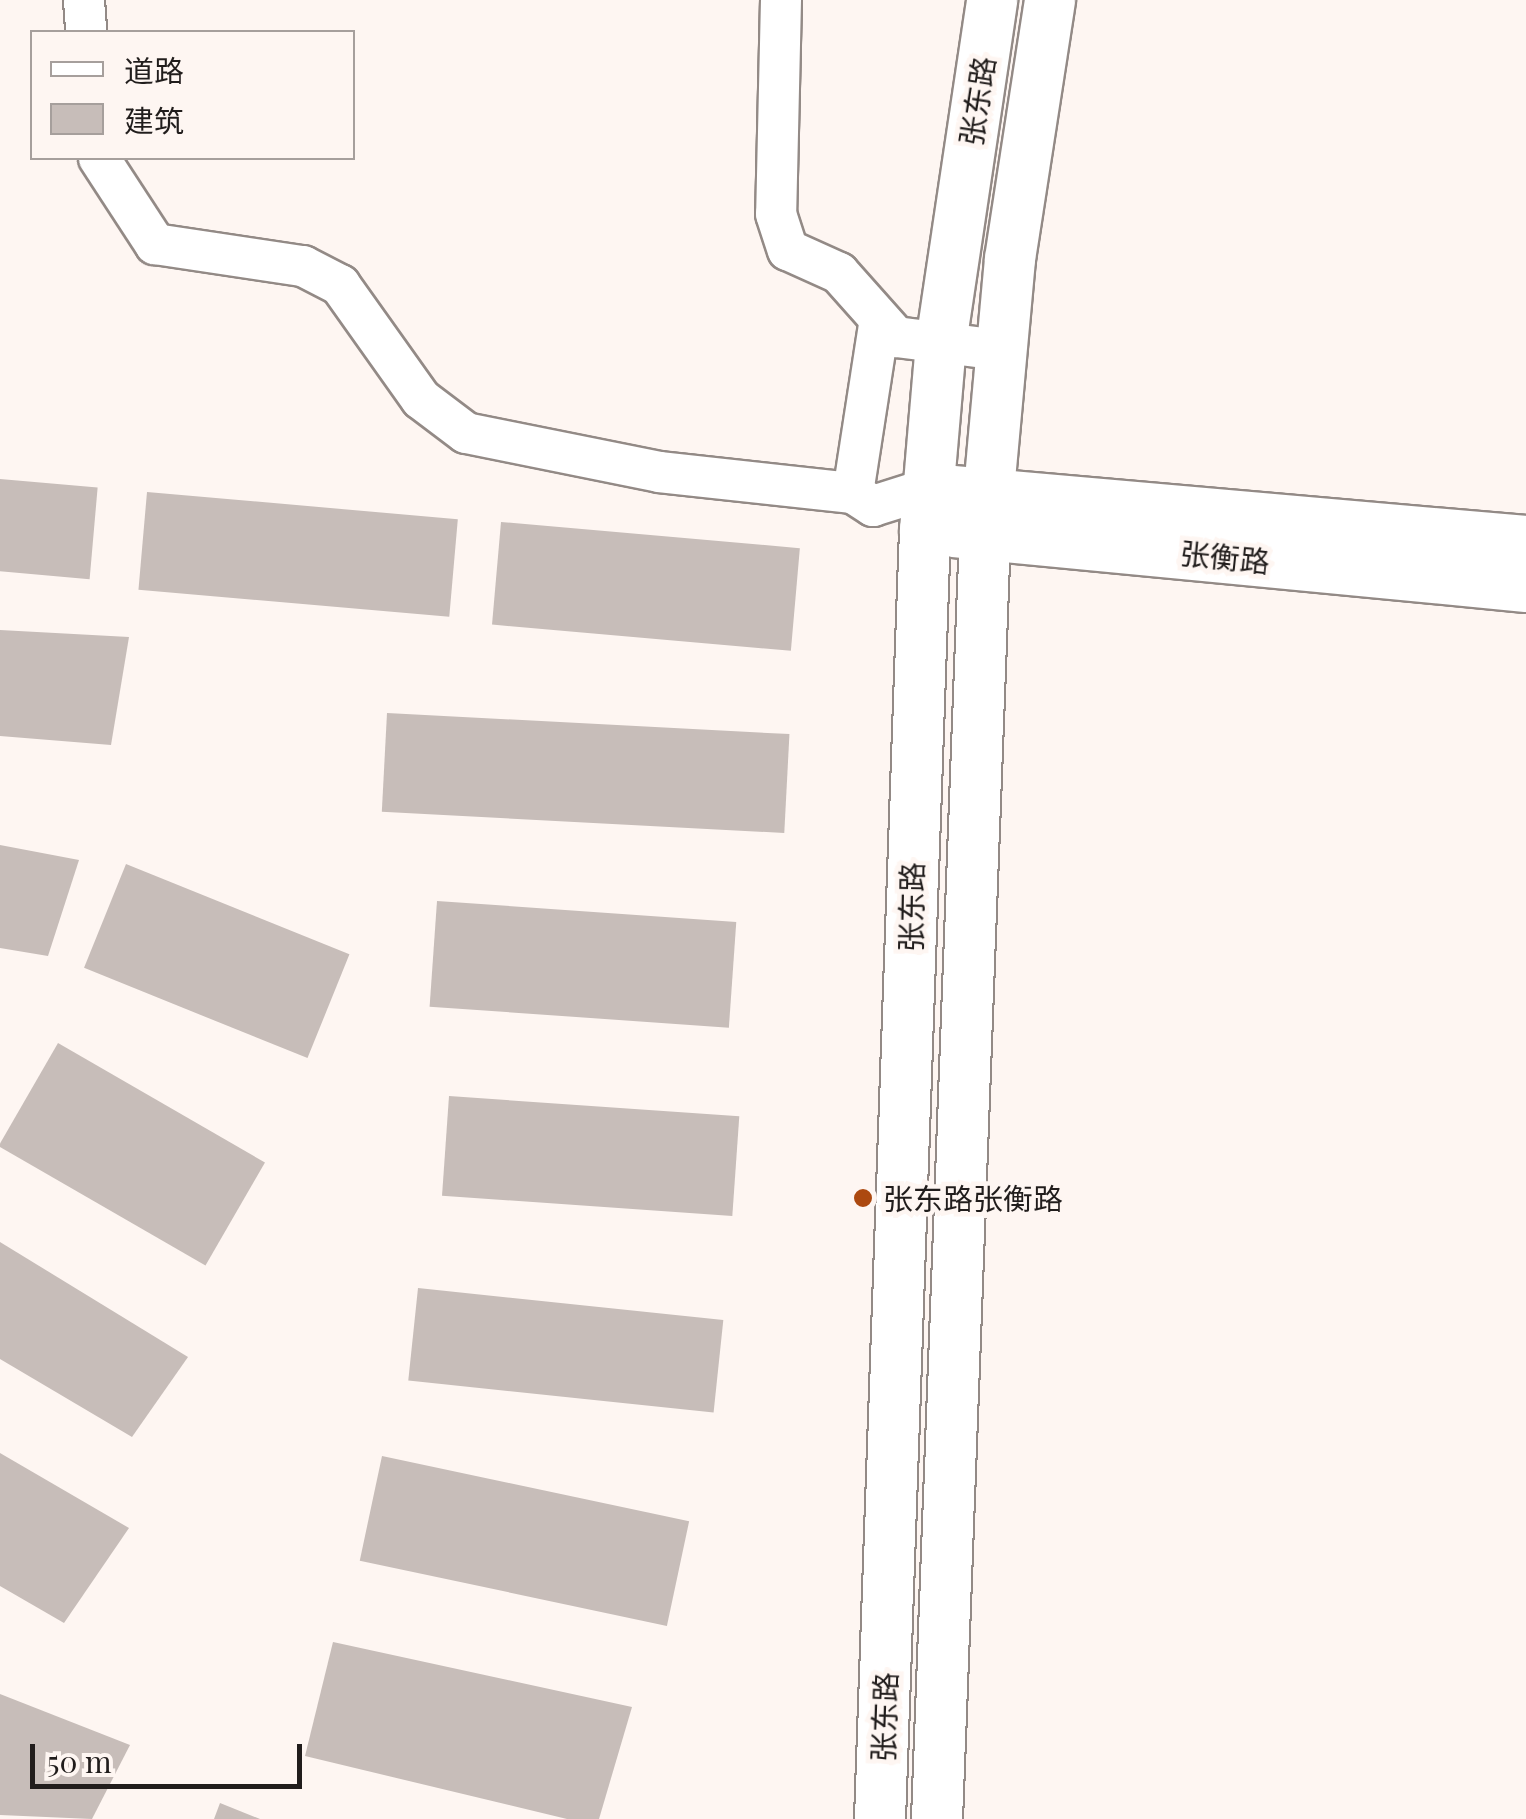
<!DOCTYPE html>
<html>
<head>
<meta charset="utf-8">
<style>
  body { margin:0 }
  #map { position:relative; width:1526px; height:1819px; overflow:hidden; background:#fef6f2; font-family:"Playfair Display","Noto Sans SC",serif }
  div>[style] { position:absolute }
  [style*='--x'] { left:calc(var(--x)*1px); top:calc(var(--y)*1px); width:calc(var(--w)*1px); rotate:calc(var(--a)*1deg) }
  .building>* { inset:0; background:#c7bdb9; transform-origin:0 0 }
  .roads { filter:drop-shadow(2px 0 #938a86) drop-shadow(-2px 0 #938a86) drop-shadow(0 2px #938a86) drop-shadow(0 -2px #938a86) }
  .minor>* { height:40px; margin:-20px; padding:0 20px; transform-origin:20px; border-radius:20px; background:#fff }
  .major>* { height:50px; margin:-25px; padding:0 25px; transform-origin:25px; border-radius:25px; background:#fff }
  .dots>* { width:28px; height:28px; translate:-50% -50%; box-sizing:border-box; border:5px solid #fef6f2; border-radius:50% }
  span { translate:-50% -50%; white-space:nowrap; text-align:center; line-height:1.15; -webkit-text-stroke:9px #fef6f2; paint-order:stroke }
  .street-label { font-size:30px; color:#211d1c }
  .poi-label { font-size:30px; color:#211d1c }
  .left { translate:0 -50%; text-align:left }
  .legend { position:absolute; left:30px; top:30px; width:325px; height:130px; box-sizing:border-box; background:#fef6f2; border:2px solid #a69f9c; margin:0; padding:12px 18px; list-style:none; font-size:30px; color:#211d1c }
  .legend li { display:flex; align-items:center; gap:20px; height:50px }
  .legend b { width:50px; border:2px solid #a69f9c }
  .scale { position:absolute; left:30px; top:1744px; width:272px; height:45px; box-sizing:border-box; border:5px solid #211d1c; border-top:0; padding-left:12px; font-size:30px; line-height:35px; white-space:nowrap; color:#211d1c; -webkit-text-stroke:8px #fef6f2; paint-order:stroke }
</style>
</head>
<body>
<div id="map">
  <div class="building">
    <i style="left:0;top:479px;width:98px;height:92px;rotate:5deg"></i>
    <i style="left:147px;top:492px;width:312px;height:98px;rotate:5deg"></i>
    <i style="left:501px;top:522px;width:300px;height:103px;rotate:5deg"></i>
    <i style="clip-path:polygon(0 630px,129px 637px,111px 745px,0 736px)"></i>
    <i style="left:387px;top:713px;width:403px;height:99px;rotate:3deg"></i>
    <i style="clip-path:polygon(0 845px,79px 860px,48px 956px,0 948px)"></i>
    <i style="left:126px;top:864px;width:241px;height:112px;rotate:22deg"></i>
    <i style="left:437px;top:901px;width:300px;height:106px;rotate:4deg"></i>
    <i style="left:58px;top:1043px;width:239px;height:119px;rotate:30deg"></i>
    <i style="left:449px;top:1096px;width:291px;height:100px;rotate:4deg"></i>
    <i style="clip-path:polygon(0 1242px,188px 1357px,132px 1437px,0 1359px)"></i>
    <i style="left:418px;top:1288px;width:307px;height:93px;rotate:6deg"></i>
    <i style="clip-path:polygon(0 1453px,129px 1528px,64px 1623px,0 1586px)"></i>
    <i style="left:382px;top:1456px;width:314px;height:107px;rotate:12deg"></i>
    <i style="clip-path:polygon(333px 1642px,632px 1707px,599px 1819px,567px 1819px,305px 1756px)"></i>
    <i style="clip-path:polygon(0 1694px,130px 1745px,92px 1819px,0 1815px)"></i>
    <i style="clip-path:polygon(220px 1803px,260px 1819px,214px 1819px)"></i>
  </div>
  <div class="roads">
    <div class="minor">
      <i style="--x:84;--y:0;--w:32;--a:86"></i>
      <i style="--x:781;--y:0;--w:214;--a:91.3"></i>
      <i style="--x:776;--y:214;--w:38;--a:72"></i>
      <i style="--x:788;--y:250;--w:56;--a:24.3"></i>
      <i style="--x:839;--y:273;--w:86;--a:48.3"></i>
      <i style="--x:896;--y:337;--w:105;--a:7.1"></i>
      <i style="--x:99;--y:158;--w:103;--a:56.9"></i>
      <i style="--x:155;--y:244;--w:150;--a:8.5"></i>
      <i style="--x:303;--y:266;--w:42;--a:27.2"></i>
      <i style="--x:340;--y:285;--w:140;--a:54.6"></i>
      <i style="--x:421;--y:399;--w:56;--a:37.1"></i>
      <i style="--x:466;--y:433;--w:197;--a:11.4"></i>
      <i style="--x:659;--y:472;--w:195;--a:6.2"></i>
      <i style="--x:853;--y:493;--w:24;--a:33"></i>
      <i style="--x:873;--y:506;--w:57;--a:-17.5"></i>
      <i style="--x:853;--y:493;--w:170;--a:-81.2"></i>
    </div>
    <div class="major">
      <i style="--x:953;--y:491;--w:575;--a:4.99"></i>
      <i style="--x:954;--y:532;--w:575;--a:5.49"></i>
      <i style="--x:880;--y:1819;--w:1290;--a:-88"></i>
      <i style="--x:925;--y:530;--w:188;--a:-85.1"></i>
      <i style="--x:941;--y:343;--w:347;--a:-81.5"></i>
      <i style="--x:937;--y:1819;--w:1286;--a:-87.86"></i>
      <i style="--x:985;--y:534;--w:276;--a:-84.8"></i>
      <i style="--x:1010;--y:259;--w:262;--a:-81.2"></i>
    </div>
  </div>
  <div class="dots">
    <i style="left:863px;top:1198px;background:#ac4910"></i>
  </div>
  <div class="street-label">
    <span style="left:977px;top:101px;rotate:-81deg">张东路</span>
    <span style="left:1225px;top:557px;rotate:6deg">张衡路</span>
    <span style="left:911px;top:907px;rotate:-89deg">张东路</span>
    <span style="left:884px;top:1717px;rotate:-88deg">张东路</span>
  </div>
  <div class="poi-label">
    <span class="left" style="left:883px;top:1198px">张东路张衡路</span>
  </div>
  <ul class="legend">
  <li><b style="height:12px;background:#fff"></b>道路</li>
  <li><b style="height:28px;background:#c7bdb9"></b>建筑</li>
  </ul>
  <div class="scale">50 m</div>
</div>
</body>
</html>
